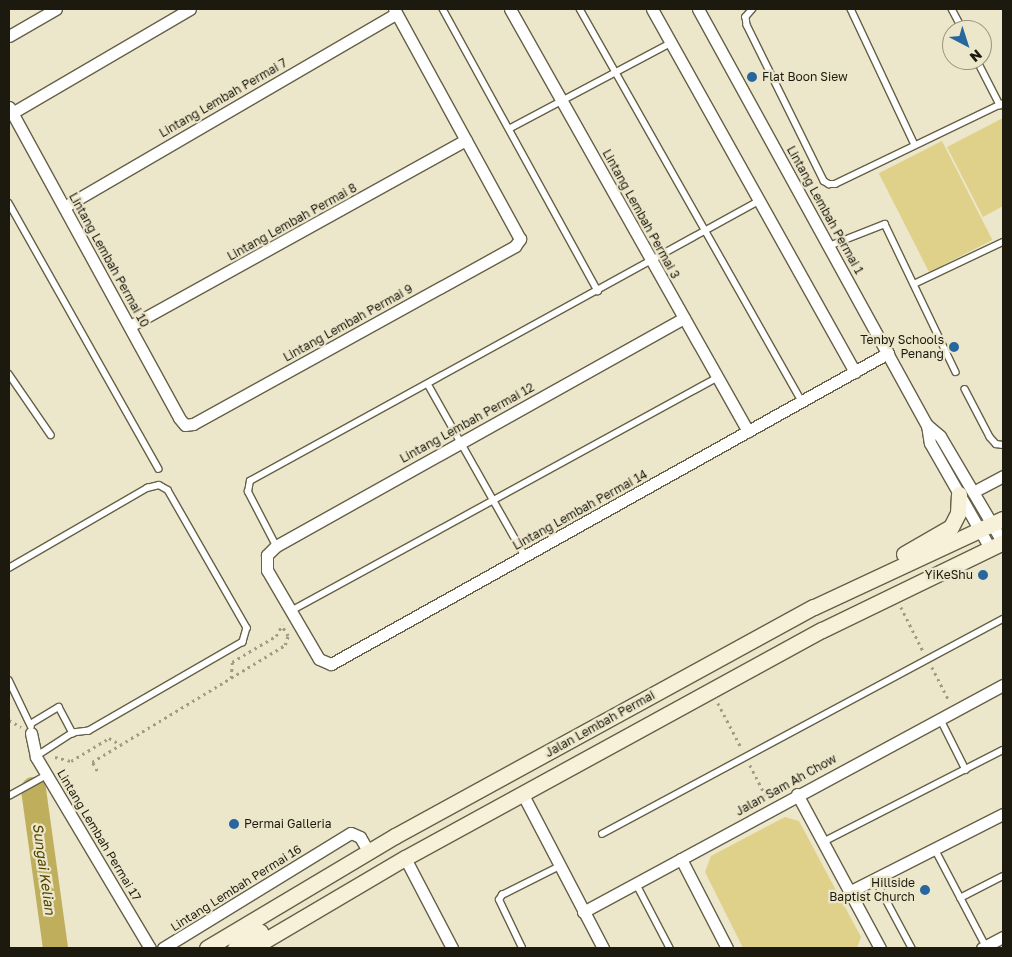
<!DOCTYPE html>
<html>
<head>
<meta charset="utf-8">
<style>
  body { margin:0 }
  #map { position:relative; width:1012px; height:957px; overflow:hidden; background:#ece6ca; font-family:"Golos Text",sans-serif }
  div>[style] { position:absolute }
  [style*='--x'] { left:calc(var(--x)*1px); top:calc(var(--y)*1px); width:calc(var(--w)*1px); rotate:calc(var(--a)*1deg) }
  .green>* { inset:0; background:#e0d18a; transform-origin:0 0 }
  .river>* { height:25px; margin:-12.5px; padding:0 12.5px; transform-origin:12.5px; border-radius:12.5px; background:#bfae5c }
  .path>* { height:2.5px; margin-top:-1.25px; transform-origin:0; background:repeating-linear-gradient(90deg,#9f9b85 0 2.5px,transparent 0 6.5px) }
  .roads { filter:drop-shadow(1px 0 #656047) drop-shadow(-1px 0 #656047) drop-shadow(0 1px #656047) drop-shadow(0 -1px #656047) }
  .lane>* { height:5.5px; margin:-2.75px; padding:0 2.75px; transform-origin:2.75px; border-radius:2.75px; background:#fff }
  .street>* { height:11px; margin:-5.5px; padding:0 5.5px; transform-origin:5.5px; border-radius:5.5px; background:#fff }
  .secondary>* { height:15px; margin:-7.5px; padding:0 7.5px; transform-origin:7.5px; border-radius:7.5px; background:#f6f1d8 }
  .dots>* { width:14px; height:14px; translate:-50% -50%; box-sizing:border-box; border:2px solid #ece6ca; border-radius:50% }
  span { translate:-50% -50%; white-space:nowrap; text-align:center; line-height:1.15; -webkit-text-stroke:4.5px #ece6ca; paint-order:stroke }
  .poi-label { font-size:12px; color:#1c1a0f }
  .left { translate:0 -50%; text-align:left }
  .right { translate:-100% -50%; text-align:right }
  .street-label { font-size:12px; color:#1c1a0f }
  .water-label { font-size:14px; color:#4f4300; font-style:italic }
  .frame { position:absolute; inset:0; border:10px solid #1c1a0f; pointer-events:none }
  .north { position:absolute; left:942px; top:20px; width:50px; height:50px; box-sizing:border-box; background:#ece6ca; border:1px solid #99947f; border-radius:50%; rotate:140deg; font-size:14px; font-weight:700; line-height:20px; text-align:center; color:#1c1a0f }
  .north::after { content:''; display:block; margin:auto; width:18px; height:22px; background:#27679d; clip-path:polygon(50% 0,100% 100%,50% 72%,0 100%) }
</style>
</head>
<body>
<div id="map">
  <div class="green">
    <i style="clip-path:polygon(1003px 118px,1003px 206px,983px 217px,947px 147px)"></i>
    <i style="left:942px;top:141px;width:111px;height:71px;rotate:63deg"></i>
    <i style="clip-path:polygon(785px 817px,799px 821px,861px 937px,857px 948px,743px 948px,705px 872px,711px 856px)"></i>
  </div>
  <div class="river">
    <i style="--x:33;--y:789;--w:161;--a:82.1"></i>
  </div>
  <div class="path">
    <i style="--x:901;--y:607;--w:49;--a:63.4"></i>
    <i style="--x:932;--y:667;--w:37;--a:63"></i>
    <i style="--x:231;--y:678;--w:16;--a:-86"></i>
    <i style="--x:232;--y:662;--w:51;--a:-30.6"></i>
    <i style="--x:276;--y:636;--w:13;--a:-61"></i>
    <i style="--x:718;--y:703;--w:52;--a:62.4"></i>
    <i style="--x:9;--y:720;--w:14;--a:30"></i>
    <i style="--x:55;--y:757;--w:16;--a:14"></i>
    <i style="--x:71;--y:761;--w:44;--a:-31.2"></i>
    <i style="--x:109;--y:738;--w:13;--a:29"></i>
    <i style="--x:750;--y:765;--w:39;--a:63"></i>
    <i style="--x:97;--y:771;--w:10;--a:-119"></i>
    <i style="--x:92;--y:762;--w:226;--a:-31.2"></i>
    <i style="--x:285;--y:645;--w:9;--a:-72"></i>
    <i style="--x:288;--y:636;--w:13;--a:-122"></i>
  </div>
  <div class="roads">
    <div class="lane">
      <i style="--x:443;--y:9;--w:322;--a:61.2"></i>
      <i style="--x:580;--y:9;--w:451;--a:60.5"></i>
      <i style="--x:753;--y:9;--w:11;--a:131"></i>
      <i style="--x:746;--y:17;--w:8;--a:83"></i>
      <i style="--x:747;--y:25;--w:174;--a:63.7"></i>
      <i style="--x:824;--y:181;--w:6;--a:31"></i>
      <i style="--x:829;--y:184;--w:6;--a:0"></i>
      <i style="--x:835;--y:184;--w:187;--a:-25.7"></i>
      <i style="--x:851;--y:9;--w:150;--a:64.8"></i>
      <i style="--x:952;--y:9;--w:24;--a:62"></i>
      <i style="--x:977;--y:60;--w:51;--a:62.9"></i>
      <i style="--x:509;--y:129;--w:183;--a:-28"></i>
      <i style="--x:9;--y:203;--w:305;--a:60.6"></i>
      <i style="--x:829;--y:246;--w:60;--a:-21.4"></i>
      <i style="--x:885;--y:224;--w:164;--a:64.4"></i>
      <i style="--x:914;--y:284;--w:98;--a:-25.3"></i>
      <i style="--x:9;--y:374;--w:74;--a:55.5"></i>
      <i style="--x:428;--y:384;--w:197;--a:60.6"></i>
      <i style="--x:965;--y:389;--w:54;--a:62.5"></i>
      <i style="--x:990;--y:437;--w:9;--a:49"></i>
      <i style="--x:996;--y:444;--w:7;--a:8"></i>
      <i style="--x:276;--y:546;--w:61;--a:-117.4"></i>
      <i style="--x:248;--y:492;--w:11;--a:-80"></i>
      <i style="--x:250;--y:481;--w:581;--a:-28.82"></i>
      <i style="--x:9;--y:568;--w:160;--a:-30.1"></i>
      <i style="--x:147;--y:488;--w:12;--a:-14"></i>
      <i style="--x:159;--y:485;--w:10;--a:29"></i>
      <i style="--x:168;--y:490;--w:159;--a:60.2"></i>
      <i style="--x:247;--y:628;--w:15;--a:106"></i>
      <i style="--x:243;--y:642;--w:178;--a:150"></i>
      <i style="--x:89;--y:731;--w:16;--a:173"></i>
      <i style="--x:73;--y:733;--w:44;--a:147"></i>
      <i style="--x:291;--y:611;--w:486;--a:-28.7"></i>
      <i style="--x:9;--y:680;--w:51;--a:64.4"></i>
      <i style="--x:940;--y:718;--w:58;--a:63.4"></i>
      <i style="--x:32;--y:723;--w:31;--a:-31"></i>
      <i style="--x:59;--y:707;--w:30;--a:62"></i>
      <i style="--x:9;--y:796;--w:43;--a:-28.9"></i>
      <i style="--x:602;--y:834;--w:455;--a:-28.2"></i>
      <i style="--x:823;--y:842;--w:202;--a:-27.1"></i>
      <i style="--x:935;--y:849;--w:110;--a:62.3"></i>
      <i style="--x:875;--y:879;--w:78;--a:61.8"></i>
      <i style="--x:636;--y:883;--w:73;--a:62.4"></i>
      <i style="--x:960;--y:898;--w:48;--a:-27.1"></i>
      <i style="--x:522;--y:948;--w:53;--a:-115.6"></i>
      <i style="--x:499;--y:900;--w:6;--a:-59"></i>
      <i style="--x:502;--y:895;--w:65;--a:-26.6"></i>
    </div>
    <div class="street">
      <i style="--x:510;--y:9;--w:485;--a:60.6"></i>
      <i style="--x:652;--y:9;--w:416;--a:60.8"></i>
      <i style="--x:698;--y:9;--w:475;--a:61.2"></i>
      <i style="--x:927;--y:425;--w:18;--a:81"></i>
      <i style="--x:930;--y:443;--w:121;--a:60.3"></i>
      <i style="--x:9;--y:36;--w:54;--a:-29.9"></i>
      <i style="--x:9;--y:107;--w:354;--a:61.3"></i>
      <i style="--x:179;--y:418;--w:9;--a:49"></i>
      <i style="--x:185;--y:425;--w:8;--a:-7"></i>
      <i style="--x:193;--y:424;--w:368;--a:-28.9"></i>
      <i style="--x:515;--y:246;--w:9;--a:-54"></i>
      <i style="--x:520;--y:239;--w:262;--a:-118.7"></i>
      <i style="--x:12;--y:113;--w:206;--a:-30.3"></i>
      <i style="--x:64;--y:207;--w:384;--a:-30.2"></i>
      <i style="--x:684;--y:318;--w:467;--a:150.8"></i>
      <i style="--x:276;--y:546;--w:13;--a:135"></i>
      <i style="--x:267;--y:555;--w:15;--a:90"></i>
      <i style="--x:267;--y:570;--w:103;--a:59.7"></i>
      <i style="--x:319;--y:659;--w:13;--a:23"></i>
      <i style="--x:331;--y:664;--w:638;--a:-29.18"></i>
      <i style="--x:130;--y:326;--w:384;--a:-29"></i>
      <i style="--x:927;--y:425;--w:17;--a:40"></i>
      <i style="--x:940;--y:436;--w:124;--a:59.5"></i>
      <i style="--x:973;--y:492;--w:34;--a:-28"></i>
      <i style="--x:31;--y:733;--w:25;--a:78"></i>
      <i style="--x:36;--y:757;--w:222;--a:59.2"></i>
      <i style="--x:522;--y:793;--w:175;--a:62.4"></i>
      <i style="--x:797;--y:794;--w:175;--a:61.7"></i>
      <i style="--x:405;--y:858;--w:102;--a:62.4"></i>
      <i style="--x:681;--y:859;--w:100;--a:62.7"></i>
      <i style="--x:851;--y:891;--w:170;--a:-26.9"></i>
      <i style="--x:583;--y:912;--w:477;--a:-28.4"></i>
      <i style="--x:163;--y:948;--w:220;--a:-31.5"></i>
      <i style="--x:351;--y:833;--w:10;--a:24"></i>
      <i style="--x:360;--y:837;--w:16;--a:60"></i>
      <i style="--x:982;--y:948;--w:24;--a:-28"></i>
    </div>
    <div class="secondary">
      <i style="--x:904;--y:554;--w:54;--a:-29.9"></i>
      <i style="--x:951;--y:527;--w:16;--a:-63"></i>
      <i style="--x:958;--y:513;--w:19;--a:-87"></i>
      <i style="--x:207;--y:948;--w:219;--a:-30.8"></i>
      <i style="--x:395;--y:836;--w:477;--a:-28.7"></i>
      <i style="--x:814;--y:607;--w:208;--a:-25"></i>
      <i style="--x:235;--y:948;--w:30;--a:-33"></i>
      <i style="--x:252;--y:948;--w:178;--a:-30.5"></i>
      <i style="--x:405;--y:858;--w:475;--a:-28.7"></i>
      <i style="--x:822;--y:630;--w:201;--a:-25.9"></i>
    </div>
  </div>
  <div class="dots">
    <i style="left:752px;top:77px;background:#27679d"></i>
    <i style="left:954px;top:347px;background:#27679d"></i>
    <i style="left:983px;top:575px;background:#27679d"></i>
    <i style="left:234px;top:824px;background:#27679d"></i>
    <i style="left:925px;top:890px;background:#27679d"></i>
  </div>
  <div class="poi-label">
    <span class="left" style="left:762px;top:77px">Flat Boon Siew</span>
    <span class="right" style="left:944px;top:347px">Tenby Schools<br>Penang</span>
    <span class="right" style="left:973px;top:575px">YiKeShu</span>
    <span class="left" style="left:244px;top:824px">Permai Galleria</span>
    <span class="right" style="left:915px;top:890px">Hillside<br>Baptist Church</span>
  </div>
  <div class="street-label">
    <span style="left:223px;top:98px;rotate:-30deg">Lintang Lembah Permai 7</span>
    <span style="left:825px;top:210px;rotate:61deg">Lintang Lembah Permai 1</span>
    <span style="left:641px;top:214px;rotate:61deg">Lintang Lembah Permai 3</span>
    <span style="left:292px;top:222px;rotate:-29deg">Lintang Lembah Permai 8</span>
    <span style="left:109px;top:260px;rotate:61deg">Lintang Lembah Permai 10</span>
    <span style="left:348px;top:323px;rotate:-29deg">Lintang Lembah Permai 9</span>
    <span style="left:467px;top:423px;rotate:-29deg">Lintang Lembah Permai 12</span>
    <span style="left:580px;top:510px;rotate:-29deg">Lintang Lembah Permai 14</span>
    <span style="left:600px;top:724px;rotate:-29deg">Jalan Lembah Permai</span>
    <span style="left:786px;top:785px;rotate:-29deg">Jalan Sam Ah Chow</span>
    <span style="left:99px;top:835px;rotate:59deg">Lintang Lembah Permai 17</span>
    <span style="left:236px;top:888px;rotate:-32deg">Lintang Lembah Permai 16</span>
  </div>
  <div class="water-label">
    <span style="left:44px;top:869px;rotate:82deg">Sungai Kelian</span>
  </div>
  <div class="frame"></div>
  <div class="north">N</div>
</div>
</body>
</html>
